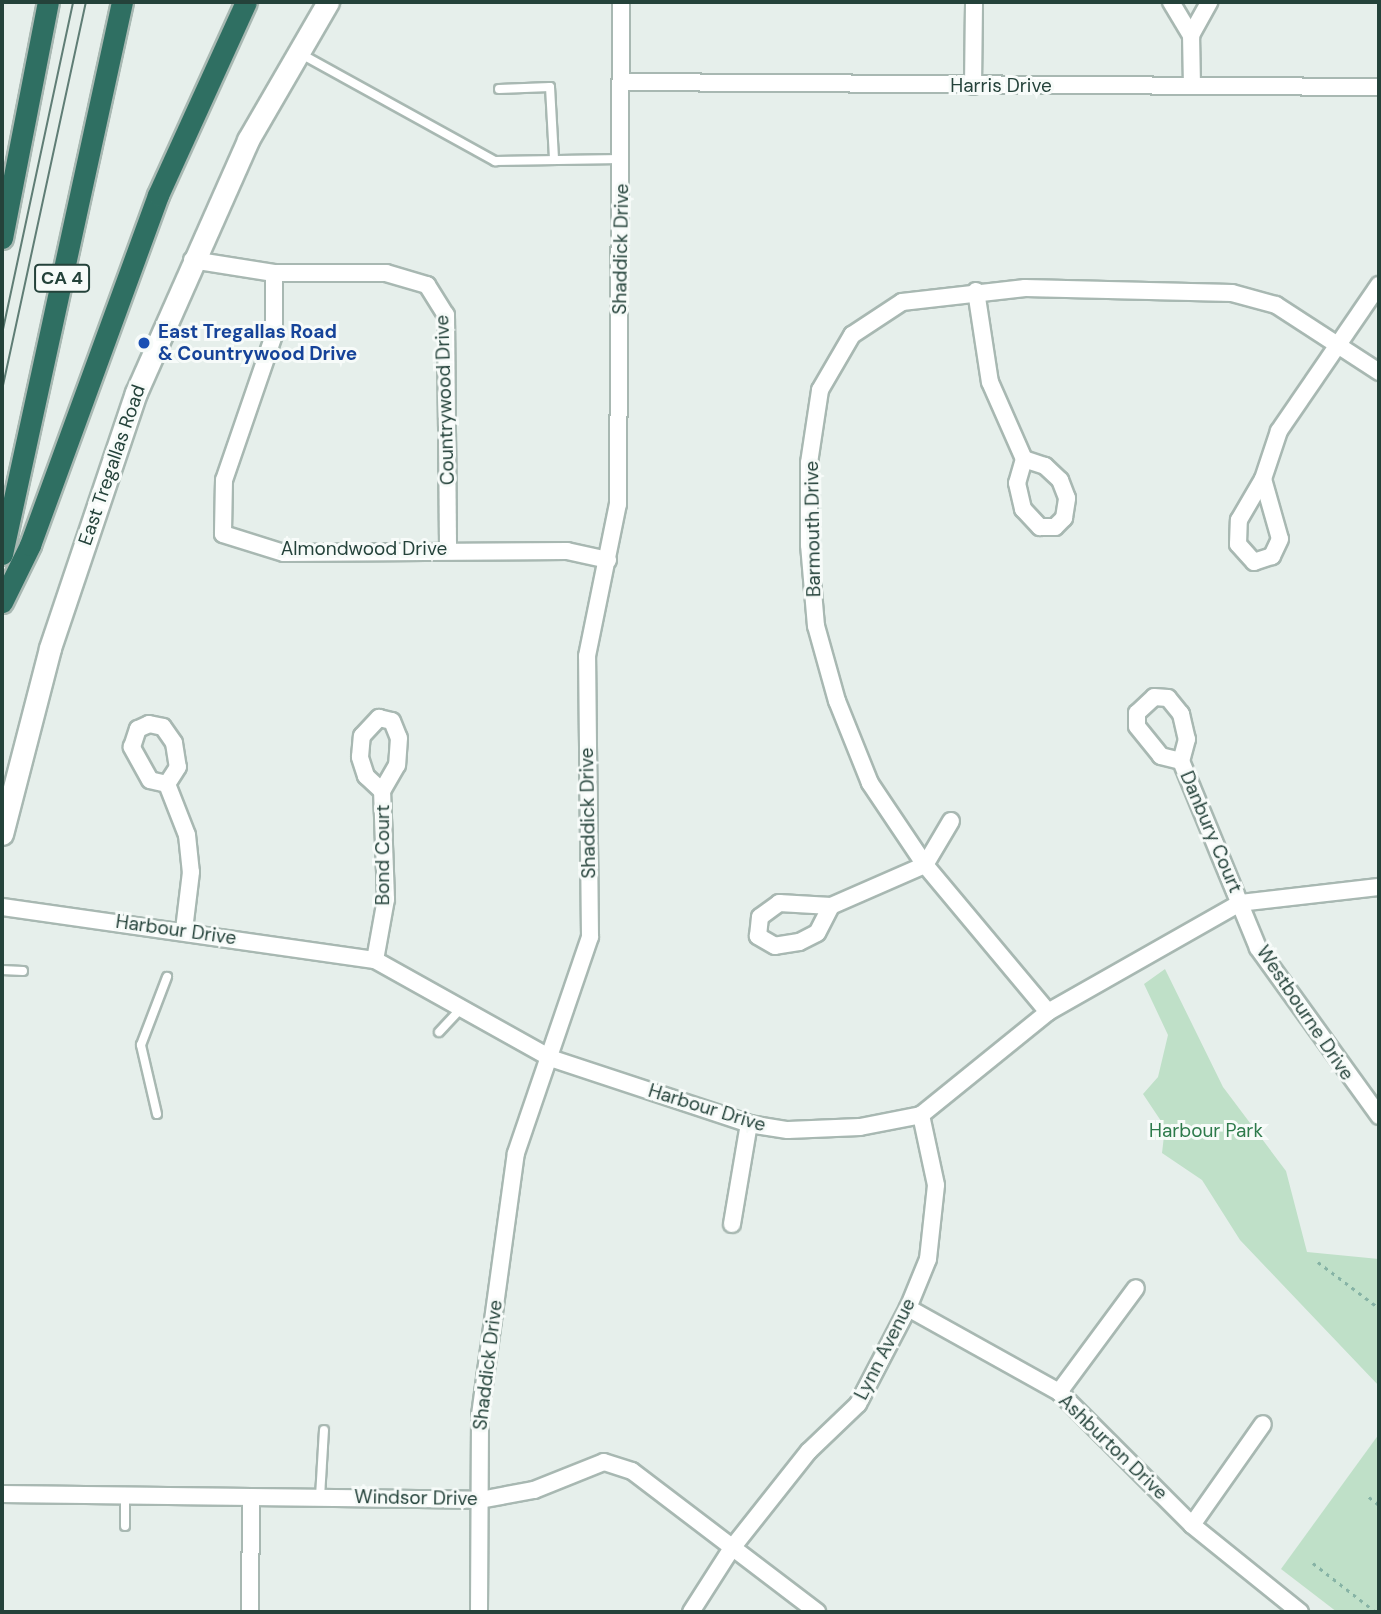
<!DOCTYPE html>
<html>
<head>
<meta charset="utf-8">
<style>
  body { margin:0 }
  #map { position:relative; width:1381px; height:1614px; overflow:hidden; background:#e6efeb; font-family:"DM Sans",sans-serif }
  div>[style] { position:absolute }
  [style*='--x'] { left:calc(var(--x)*1px); top:calc(var(--y)*1px); width:calc(var(--w)*1px); rotate:calc(var(--a)*1deg) }
  .green>* { inset:0; background:#bfe0c8 }
  .path>* { height:2.5px; margin-top:-1.25px; transform-origin:0; background:repeating-linear-gradient(90deg,#86b3a5 0 3.5px,transparent 0 8.5px) }
  .roads { filter:drop-shadow(2px 0 #a8b8b2) drop-shadow(-2px 0 #a8b8b2) drop-shadow(0 2px #a8b8b2) drop-shadow(0 -2px #a8b8b2) }
  .lane>* { height:8px; margin:-4px; padding:0 4px; transform-origin:4px; border-radius:4px; background:#fff }
  .street>* { height:16px; margin:-8px; padding:0 8px; transform-origin:8px; border-radius:8px; background:#fff }
  .secondary>* { height:21px; margin:-10.5px; padding:0 10.5px; transform-origin:10.5px; border-radius:10.5px; background:#fff }
  .highway>* { height:21px; margin:-10.5px; padding:0 10.5px; transform-origin:10.5px; border-radius:10.5px; background:#2f6f62 }
  .tram>* { height:2px; margin:-1px; padding:0 1px; transform-origin:1px; border-radius:1px; background:#5f7d75 }
  .dots>* { width:19px; height:19px; translate:-50% -50%; box-sizing:border-box; border:4px solid #f7fbf9; border-radius:50% }
  span { translate:-50% -50%; white-space:nowrap; text-align:center; line-height:1.15; -webkit-text-stroke:6px #f7fbf9; paint-order:stroke }
  .shield-label span { padding:2px 5px; background:#f7fbf9; border:2px solid; border-radius:5px; -webkit-text-stroke-width:0 }
  .shield-label { font-size:18px; color:#24423a; font-weight:700 }
  .street-label { font-size:19px; color:#24423a }
  .transit-label { font-size:19px; color:#164399; font-weight:700 }
  .left { translate:0 -50%; text-align:left }
  .park-label { font-size:19px; color:#2d7a4b }
  .frame { position:absolute; inset:0; border:4px solid #24423a; pointer-events:none }
</style>
</head>
<body>
<div id="map">
  <div class="green">
    <i style="clip-path:polygon(1165px 969px,1223px 1087px,1286px 1171px,1307px 1252px,1379px 1259px,1379px 1386px,1240px 1240px,1202px 1180px,1162px 1153px,1165px 1127px,1143px 1094px,1158px 1077px,1168px 1035px,1144px 984px)"></i>
    <i style="clip-path:polygon(1379px 1434px,1379px 1612px,1337px 1612px,1281px 1569px)"></i>
  </div>
  <div class="path">
    <i style="--x:1318;--y:1262;--w:76;--a:37"></i>
    <i style="--x:1369;--y:1497;--w:13;--a:39"></i>
    <i style="--x:1313;--y:1563;--w:80;--a:37.9"></i>
  </div>
  <div class="roads">
    <div class="lane">
      <i style="--x:301;--y:54;--w:222;--a:28.9"></i>
      <i style="--x:495;--y:161;--w:126;--a:-0.9"></i>
      <i style="--x:499;--y:89;--w:51;--a:-2.2"></i>
      <i style="--x:550;--y:87;--w:72;--a:86.8"></i>
      <i style="--x:2;--y:970;--w:21;--a:3"></i>
      <i style="--x:439;--y:1032;--w:33;--a:-47"></i>
      <i style="--x:157;--y:1114;--w:71;--a:-103.1"></i>
      <i style="--x:141;--y:1045;--w:73;--a:-69.1"></i>
      <i style="--x:125;--y:1496;--w:30;--a:90"></i>
      <i style="--x:320;--y:1497;--w:67;--a:-86.6"></i>
    </div>
    <div class="street">
      <i style="--x:1171;--y:2;--w:39;--a:59"></i>
      <i style="--x:623;--y:82;--w:756;--a:0.38"></i>
      <i style="--x:973;--y:86;--w:84;--a:-89.3"></i>
      <i style="--x:1192;--y:86;--w:51;--a:-91.1"></i>
      <i style="--x:1191;--y:35;--w:38;--a:-61"></i>
      <i style="--x:192;--y:260;--w:83;--a:9"></i>
      <i style="--x:274;--y:273;--w:112;--a:0"></i>
      <i style="--x:386;--y:273;--w:43;--a:16.3"></i>
      <i style="--x:427;--y:285;--w:36;--a:58"></i>
      <i style="--x:446;--y:315;--w:234;--a:89.5"></i>
      <i style="--x:274;--y:273;--w:62;--a:90"></i>
      <i style="--x:274;--y:335;--w:153;--a:109"></i>
      <i style="--x:224;--y:480;--w:54;--a:91.1"></i>
      <i style="--x:223;--y:534;--w:64;--a:17.3"></i>
      <i style="--x:284;--y:553;--w:283;--a:-0.4"></i>
      <i style="--x:567;--y:551;--w:42;--a:12.4"></i>
      <i style="--x:976;--y:291;--w:92;--a:81.3"></i>
      <i style="--x:990;--y:382;--w:84;--a:66.2"></i>
      <i style="--x:1024;--y:459;--w:25;--a:106"></i>
      <i style="--x:1017;--y:483;--w:27;--a:77"></i>
      <i style="--x:1023;--y:509;--w:25;--a:47"></i>
      <i style="--x:1040;--y:527;--w:15;--a:0"></i>
      <i style="--x:1055;--y:527;--w:13;--a:-45"></i>
      <i style="--x:1064;--y:518;--w:20;--a:-81"></i>
      <i style="--x:1067;--y:498;--w:19;--a:-111"></i>
      <i style="--x:1060;--y:480;--w:21;--a:-137"></i>
      <i style="--x:1045;--y:466;--w:22;--a:-162"></i>
      <i style="--x:1263;--y:479;--w:62;--a:74.2"></i>
      <i style="--x:1280;--y:539;--w:19;--a:115"></i>
      <i style="--x:1272;--y:556;--w:19;--a:162"></i>
      <i style="--x:1254;--y:562;--w:24;--a:-132"></i>
      <i style="--x:1238;--y:544;--w:24;--a:-88"></i>
      <i style="--x:1239;--y:520;--w:48;--a:-59.7"></i>
      <i style="--x:1263;--y:479;--w:51;--a:-71.6"></i>
      <i style="--x:1279;--y:431;--w:177;--a:-55.6"></i>
      <i style="--x:379;--y:718;--w:13;--a:13"></i>
      <i style="--x:392;--y:721;--w:18;--a:68"></i>
      <i style="--x:399;--y:738;--w:27;--a:94"></i>
      <i style="--x:397;--y:765;--w:30;--a:120"></i>
      <i style="--x:382;--y:791;--w:22;--a:-137"></i>
      <i style="--x:366;--y:776;--w:20;--a:-108"></i>
      <i style="--x:360;--y:757;--w:21;--a:-85"></i>
      <i style="--x:362;--y:736;--w:25;--a:-47"></i>
      <i style="--x:149;--y:724;--w:14;--a:12"></i>
      <i style="--x:163;--y:727;--w:19;--a:55"></i>
      <i style="--x:174;--y:743;--w:24;--a:81"></i>
      <i style="--x:178;--y:767;--w:20;--a:123"></i>
      <i style="--x:167;--y:784;--w:17;--a:-167"></i>
      <i style="--x:150;--y:780;--w:38;--a:-119"></i>
      <i style="--x:132;--y:747;--w:19;--a:-72"></i>
      <i style="--x:138;--y:729;--w:12;--a:-24"></i>
      <i style="--x:1181;--y:761;--w:21;--a:-166"></i>
      <i style="--x:1161;--y:756;--w:38;--a:-129"></i>
      <i style="--x:1137;--y:726;--w:13;--a:-90"></i>
      <i style="--x:1137;--y:713;--w:23;--a:-43"></i>
      <i style="--x:1154;--y:697;--w:14;--a:4"></i>
      <i style="--x:1168;--y:698;--w:21;--a:51"></i>
      <i style="--x:1181;--y:714;--w:26;--a:77"></i>
      <i style="--x:1187;--y:739;--w:23;--a:105"></i>
      <i style="--x:1181;--y:761;--w:202;--a:67.6"></i>
      <i style="--x:1258;--y:948;--w:207;--a:54.2"></i>
      <i style="--x:167;--y:784;--w:55;--a:68.6"></i>
      <i style="--x:187;--y:835;--w:37;--a:84"></i>
      <i style="--x:191;--y:872;--w:58;--a:96.9"></i>
      <i style="--x:831;--y:906;--w:30;--a:117"></i>
      <i style="--x:817;--y:933;--w:20;--a:153"></i>
      <i style="--x:799;--y:942;--w:24;--a:171"></i>
      <i style="--x:775;--y:946;--w:20;--a:-150"></i>
      <i style="--x:758;--y:936;--w:19;--a:-84"></i>
      <i style="--x:760;--y:917;--w:24;--a:-36"></i>
      <i style="--x:779;--y:903;--w:52;--a:3.3"></i>
      <i style="--x:831;--y:906;--w:103;--a:-23.6"></i>
      <i style="--x:925;--y:865;--w:51;--a:-59.4"></i>
      <i style="--x:2;--y:907;--w:377;--a:8.1"></i>
      <i style="--x:375;--y:960;--w:201;--a:29.2"></i>
      <i style="--x:550;--y:1058;--w:210;--a:18.3"></i>
      <i style="--x:749;--y:1124;--w:39;--a:9"></i>
      <i style="--x:788;--y:1130;--w:72;--a:-2.4"></i>
      <i style="--x:860;--y:1127;--w:62;--a:-11.1"></i>
      <i style="--x:921;--y:1115;--w:164;--a:-39"></i>
      <i style="--x:1048;--y:1012;--w:221;--a:-29.6"></i>
      <i style="--x:1240;--y:903;--w:140;--a:-6.6"></i>
      <i style="--x:375;--y:960;--w:62;--a:-79.8"></i>
      <i style="--x:386;--y:899;--w:108;--a:-92.1"></i>
      <i style="--x:1048;--y:1012;--w:192;--a:-129.9"></i>
      <i style="--x:925;--y:865;--w:99;--a:-123.9"></i>
      <i style="--x:870;--y:783;--w:88;--a:-111.9"></i>
      <i style="--x:837;--y:701;--w:78;--a:-105.6"></i>
      <i style="--x:816;--y:626;--w:81;--a:-94.9"></i>
      <i style="--x:809;--y:545;--w:82;--a:-90"></i>
      <i style="--x:809;--y:463;--w:74;--a:-81.4"></i>
      <i style="--x:820;--y:390;--w:64;--a:-59.8"></i>
      <i style="--x:852;--y:335;--w:60;--a:-33.4"></i>
      <i style="--x:902;--y:302;--w:124;--a:-6.5"></i>
      <i style="--x:1025;--y:288;--w:207;--a:1.4"></i>
      <i style="--x:1232;--y:293;--w:46;--a:15.3"></i>
      <i style="--x:1276;--y:305;--w:123;--a:33"></i>
      <i style="--x:732;--y:1224;--w:101;--a:-80.4"></i>
      <i style="--x:908;--y:1308;--w:173;--a:29.1"></i>
      <i style="--x:1059;--y:1392;--w:188;--a:45"></i>
      <i style="--x:1192;--y:1525;--w:139;--a:38.9"></i>
      <i style="--x:1059;--y:1392;--w:129;--a:-53.5"></i>
      <i style="--x:2;--y:1494;--w:478;--a:0.7"></i>
      <i style="--x:480;--y:1500;--w:55;--a:-10.5"></i>
      <i style="--x:534;--y:1490;--w:75;--a:-21.8"></i>
      <i style="--x:604;--y:1462;--w:29;--a:18"></i>
      <i style="--x:632;--y:1471;--w:233;--a:37.3"></i>
      <i style="--x:1192;--y:1525;--w:123;--a:-54.9"></i>
      <i style="--x:250;--y:1612;--w:113;--a:-89.5"></i>
      <i style="--x:479;--y:1612;--w:197;--a:-89.7"></i>
      <i style="--x:480;--y:1415;--w:264;--a:-82.2"></i>
      <i style="--x:516;--y:1153;--w:228;--a:-71.1"></i>
      <i style="--x:590;--y:937;--w:281;--a:-90.6"></i>
      <i style="--x:587;--y:656;--w:155;--a:-78.5"></i>
      <i style="--x:618;--y:504;--w:502;--a:-89.66"></i>
      <i style="--x:691;--y:1612;--w:76;--a:-57.4"></i>
      <i style="--x:732;--y:1548;--w:124;--a:-51.6"></i>
      <i style="--x:809;--y:1451;--w:68;--a:-43.8"></i>
      <i style="--x:858;--y:1404;--w:108;--a:-62.5"></i>
      <i style="--x:908;--y:1308;--w:53;--a:-67.8"></i>
      <i style="--x:928;--y:1259;--w:74;--a:-83.8"></i>
      <i style="--x:936;--y:1185;--w:72;--a:-102.1"></i>
    </div>
    <div class="secondary">
      <i style="--x:2;--y:834;--w:192;--a:-75.5"></i>
      <i style="--x:50;--y:648;--w:269;--a:-71.4"></i>
      <i style="--x:136;--y:393;--w:277;--a:-66.1"></i>
      <i style="--x:248;--y:140;--w:160;--a:-59.9"></i>
    </div>
    <div class="highway">
      <i style="--x:2;--y:238;--w:240;--a:-79"></i>
      <i style="--x:2;--y:554;--w:565;--a:-77.74"></i>
      <i style="--x:2;--y:602;--w:64;--a:-63.8"></i>
      <i style="--x:30;--y:545;--w:373;--a:-69.9"></i>
      <i style="--x:158;--y:195;--w:212;--a:-65.5"></i>
    </div>
  </div>
  <div class="tram">
    <i style="--x:2;--y:334;--w:340;--a:-77.9"></i>
    <i style="--x:2;--y:390;--w:397;--a:-77.8"></i>
  </div>
  <div class="dots">
    <i style="left:144px;top:343px;background:#1a4fb4"></i>
  </div>
  <div class="shield-label">
    <span style="left:62px;top:278px">CA 4</span>
  </div>
  <div class="street-label">
    <span style="left:1001px;top:86px">Harris Drive</span>
    <span style="left:621px;top:249px;rotate:-89deg">Shaddick Drive</span>
    <span style="left:445px;top:400px;rotate:-92deg">Countrywood Drive</span>
    <span style="left:112px;top:465px;rotate:-71deg">East Tregallas Road</span>
    <span style="left:813px;top:529px;rotate:-91deg">Barmouth Drive</span>
    <span style="left:364px;top:549px">Almondwood Drive</span>
    <span style="left:588px;top:813px;rotate:-91deg">Shaddick Drive</span>
    <span style="left:1211px;top:832px;rotate:67deg">Danbury Court</span>
    <span style="left:383px;top:855px;rotate:-90deg">Bond Court</span>
    <span style="left:176px;top:930px;rotate:8deg">Harbour Drive</span>
    <span style="left:1305px;top:1013px;rotate:56deg">Westbourne Drive</span>
    <span style="left:707px;top:1108px;rotate:17deg">Harbour Drive</span>
    <span style="left:885px;top:1349px;rotate:-63deg">Lynn Avenue</span>
    <span style="left:488px;top:1365px;rotate:-83deg">Shaddick Drive</span>
    <span style="left:1113px;top:1447px;rotate:44deg">Ashburton Drive</span>
    <span style="left:416px;top:1498px;rotate:1deg">Windsor Drive</span>
  </div>
  <div class="transit-label">
    <span class="left" style="left:158px;top:343px">East Tregallas Road<br>&amp; Countrywood Drive</span>
  </div>
  <div class="park-label">
    <span style="left:1206px;top:1131px">Harbour Park</span>
  </div>
  <div class="frame"></div>
</div>
</body>
</html>
